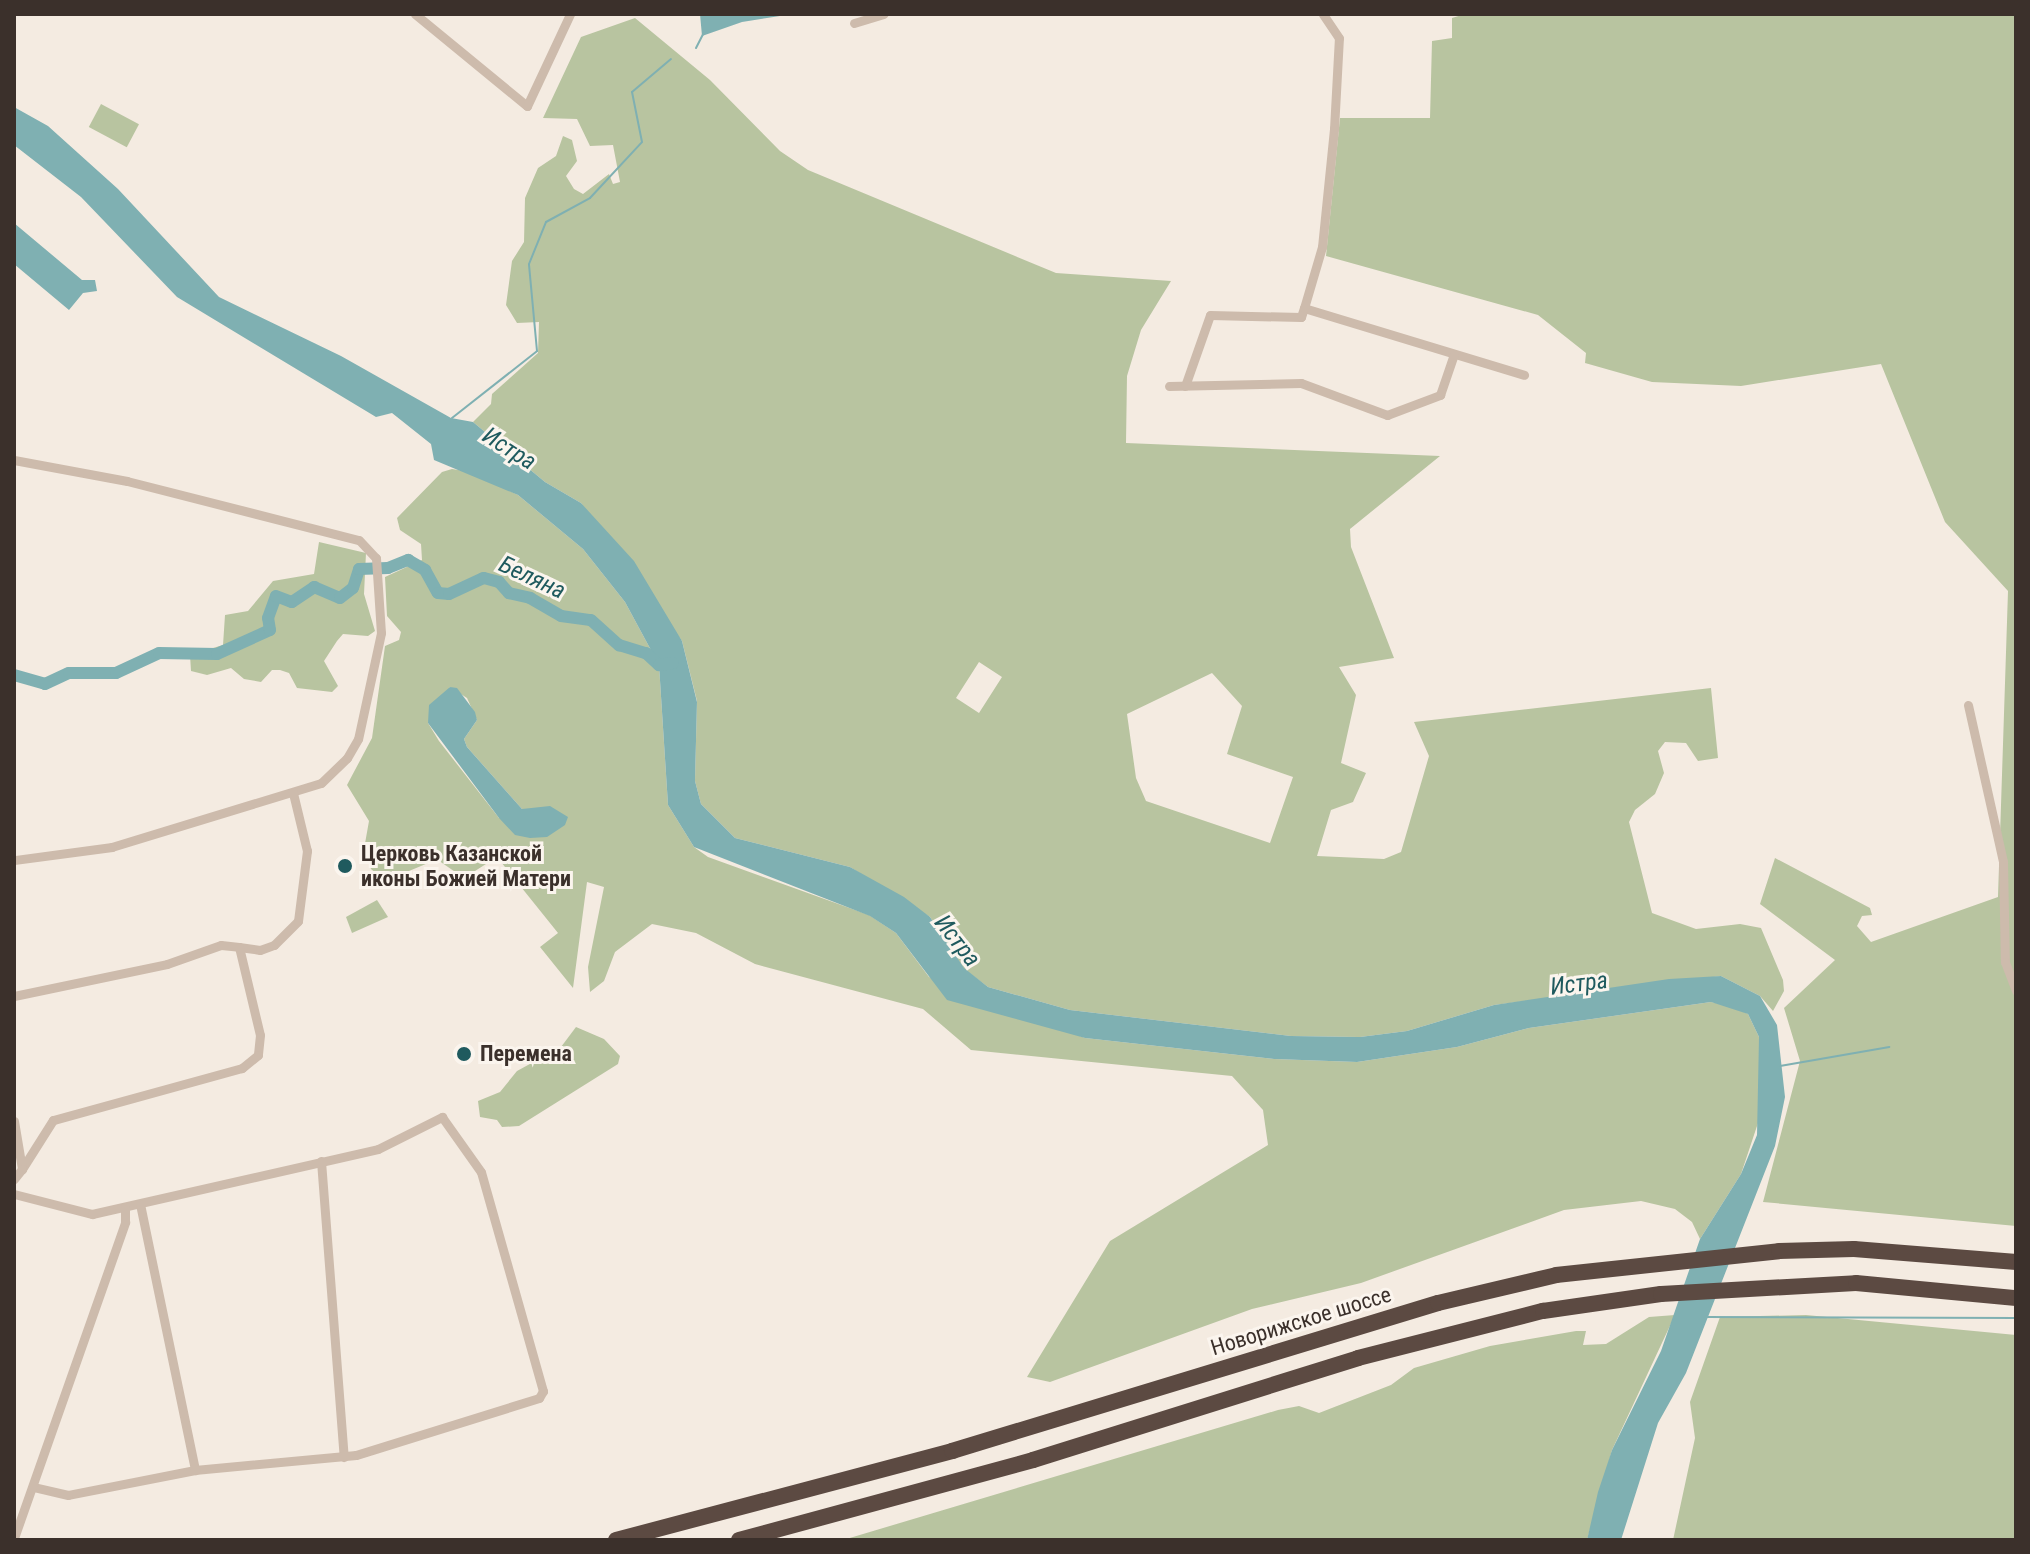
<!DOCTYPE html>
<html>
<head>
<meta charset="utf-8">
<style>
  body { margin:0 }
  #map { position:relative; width:2030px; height:1554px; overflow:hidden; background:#f4ebe1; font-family:"Roboto Condensed",sans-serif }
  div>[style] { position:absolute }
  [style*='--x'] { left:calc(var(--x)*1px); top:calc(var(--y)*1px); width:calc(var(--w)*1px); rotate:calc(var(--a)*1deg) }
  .green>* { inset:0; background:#b8c4a0; transform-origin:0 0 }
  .water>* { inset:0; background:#7fb0b2 }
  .stream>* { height:2px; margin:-1px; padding:0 1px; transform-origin:1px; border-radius:1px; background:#7fb0b2 }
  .river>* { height:12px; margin:-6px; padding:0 6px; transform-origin:6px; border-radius:6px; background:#7fb0b2 }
  .minor>* { height:9px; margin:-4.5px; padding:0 4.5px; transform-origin:4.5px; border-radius:4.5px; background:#cdbbac }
  .motorway>* { height:16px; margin:-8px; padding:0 8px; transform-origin:8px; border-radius:8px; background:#5c4a42 }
  .dots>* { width:22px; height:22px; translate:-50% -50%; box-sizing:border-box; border:4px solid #fbf5ee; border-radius:50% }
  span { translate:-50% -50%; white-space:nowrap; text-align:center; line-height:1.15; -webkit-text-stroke:6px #fbf5ee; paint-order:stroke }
  .poi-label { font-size:22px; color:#3b302b; font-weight:700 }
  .left { translate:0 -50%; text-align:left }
  .street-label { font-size:22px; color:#3b302b }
  .water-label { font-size:24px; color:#1f5a5e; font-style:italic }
  .frame { position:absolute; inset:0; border:16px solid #3b302b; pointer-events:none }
</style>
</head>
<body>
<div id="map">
  <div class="green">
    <i style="clip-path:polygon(1465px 14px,2016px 14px,2016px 1226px,1763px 1202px,1800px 1061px,1784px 1008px,1835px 960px,1760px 904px,1775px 858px,1870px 908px,1872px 915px,1862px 916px,1857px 926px,1871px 942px,1998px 897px,2008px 591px,1945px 522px,1881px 364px,1741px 386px,1652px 382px,1585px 363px,1586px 353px,1538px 315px,1326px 256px,1340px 118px,1430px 118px,1432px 41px,1452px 38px,1452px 18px)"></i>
    <i style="clip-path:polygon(evenodd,635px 18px,710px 80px,780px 151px,808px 170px,1056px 273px,1171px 281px,1141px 330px,1127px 376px,1126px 443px,1440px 456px,1350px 529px,1351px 547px,1394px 658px,1339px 667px,1356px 695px,1341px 763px,1366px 773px,1353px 802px,1331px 810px,1317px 856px,1384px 859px,1401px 852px,1429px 756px,1414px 722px,1711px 688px,1718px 758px,1698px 761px,1686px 743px,1665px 742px,1658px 751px,1664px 773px,1655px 794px,1635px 810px,1629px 822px,1652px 913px,1696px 929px,1740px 924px,1761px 928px,1783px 980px,1784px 991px,1773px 1011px,1760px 996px,1721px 976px,1494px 1005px,1407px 1031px,1360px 1037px,1291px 1036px,1070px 1010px,988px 987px,964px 969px,930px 917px,850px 867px,735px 838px,701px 804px,695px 781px,697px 701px,682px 641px,581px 503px,545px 482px,473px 422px,491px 404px,492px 394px,538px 353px,539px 322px,517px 323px,506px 305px,512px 261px,524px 242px,525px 198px,538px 168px,556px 156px,563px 136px,572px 140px,577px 161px,566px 176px,574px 189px,583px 194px,609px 174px,613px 184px,620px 182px,613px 145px,590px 146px,577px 119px,543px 118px,581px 37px,635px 18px,979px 662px,1002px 677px,979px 713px,956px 698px,979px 662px,635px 18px,1212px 673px,1242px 706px,1227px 754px,1293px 777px,1270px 843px,1146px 801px,1136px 778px,1127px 714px,1212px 673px)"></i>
    <i style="left:101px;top:104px;width:43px;height:26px;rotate:28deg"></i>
    <i style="clip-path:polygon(evenodd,452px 469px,471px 472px,518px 495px,583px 549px,625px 602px,659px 665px,668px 805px,694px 847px,708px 857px,869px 915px,896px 933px,929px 977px,1085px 1038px,1274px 1059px,1357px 1062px,1457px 1047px,1529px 1028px,1711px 1002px,1735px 1007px,1748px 1014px,1759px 1037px,1759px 1120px,1741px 1174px,1700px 1239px,1692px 1222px,1675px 1209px,1641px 1201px,1564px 1210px,1361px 1283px,1252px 1309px,1050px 1382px,1027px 1377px,1110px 1241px,1268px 1145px,1263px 1110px,1232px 1076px,971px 1050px,923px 1009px,755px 964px,696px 933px,652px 924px,615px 952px,604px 981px,590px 992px,588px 967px,604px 887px,587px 882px,573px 988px,540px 947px,558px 933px,497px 857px,464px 878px,432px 856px,433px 861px,385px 881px,371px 869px,364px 849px,369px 821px,347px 785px,372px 738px,385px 646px,399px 640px,401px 632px,387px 616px,385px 577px,422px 560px,421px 544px,400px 530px,397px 518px,442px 472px,452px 469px,450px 687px,467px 698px,477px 720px,464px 739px,467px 747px,522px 809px,542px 810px,499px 818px,439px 741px,428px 723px,450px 687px)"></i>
    <i style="clip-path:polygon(319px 542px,366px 553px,364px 594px,375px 631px,368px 636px,343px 634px,337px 641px,324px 661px,338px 686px,332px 692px,297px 688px,289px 673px,280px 670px,272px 670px,261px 682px,244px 679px,231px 668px,207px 675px,191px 671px,190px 655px,223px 645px,225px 615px,248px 611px,273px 581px,314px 574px)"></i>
    <i style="clip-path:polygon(377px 900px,388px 917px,352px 933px,346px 917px)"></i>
    <i style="clip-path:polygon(576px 1027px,604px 1039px,620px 1056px,618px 1064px,519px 1126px,502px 1127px,497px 1120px,480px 1117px,478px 1101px,500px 1092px,517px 1071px,561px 1047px)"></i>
    <i style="clip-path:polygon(1675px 1315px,1612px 1450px,1587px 1540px,843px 1540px,1278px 1410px,1299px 1406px,1319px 1413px,1391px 1385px,1414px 1368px,1490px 1346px,1576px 1331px,1586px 1331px,1583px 1345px,1606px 1344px,1649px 1317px)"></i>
    <i style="clip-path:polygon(1806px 1315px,2016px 1335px,2016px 1540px,1673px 1540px,1695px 1438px,1690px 1402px,1720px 1317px)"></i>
  </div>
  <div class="water">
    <i style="clip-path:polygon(700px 14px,793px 14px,742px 22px,702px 36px)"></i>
    <i style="clip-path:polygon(14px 107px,48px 126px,118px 189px,219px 297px,341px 356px,451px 418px,473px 422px,545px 482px,581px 503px,634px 561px,682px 641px,697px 702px,695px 781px,701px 804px,735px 838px,850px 867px,904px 897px,930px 917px,964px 968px,988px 987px,1070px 1010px,1291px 1036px,1360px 1037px,1407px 1031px,1494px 1005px,1669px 979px,1721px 976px,1760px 996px,1777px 1025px,1785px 1097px,1775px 1146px,1686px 1373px,1658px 1423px,1621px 1540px,1587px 1540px,1598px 1492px,1612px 1450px,1661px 1351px,1700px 1239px,1741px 1174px,1757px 1135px,1759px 1037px,1748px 1014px,1711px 1002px,1529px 1028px,1457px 1047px,1357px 1062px,1274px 1059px,1085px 1038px,947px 1000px,896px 933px,870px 916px,694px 847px,668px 805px,659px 665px,625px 602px,583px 549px,518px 495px,434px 460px,431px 444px,392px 413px,376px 417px,177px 297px,81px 197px,14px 145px)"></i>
    <i style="clip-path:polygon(14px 223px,82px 280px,95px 280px,97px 291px,83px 293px,69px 310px,14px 264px)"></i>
    <i style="clip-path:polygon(450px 687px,457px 688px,475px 712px,477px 720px,464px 739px,467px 747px,522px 809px,550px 806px,568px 817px,565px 825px,547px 837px,530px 838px,515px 835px,499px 818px,428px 723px,429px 705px)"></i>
  </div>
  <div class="stream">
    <i style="--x:696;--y:48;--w:16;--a:-63"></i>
    <i style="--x:452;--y:418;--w:108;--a:-38.2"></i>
    <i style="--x:537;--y:351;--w:87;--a:-95.3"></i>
    <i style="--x:529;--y:264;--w:45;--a:-68"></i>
    <i style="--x:546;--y:222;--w:50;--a:-28.6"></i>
    <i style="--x:590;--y:198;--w:76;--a:-47.1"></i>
    <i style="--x:642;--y:142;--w:51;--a:-101.3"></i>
    <i style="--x:632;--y:92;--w:51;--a:-40.2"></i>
    <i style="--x:1780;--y:1066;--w:111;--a:-9.9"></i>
    <i style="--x:1705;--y:1317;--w:311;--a:0.2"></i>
  </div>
  <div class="river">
    <i style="--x:14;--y:675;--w:32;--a:16"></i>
    <i style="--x:45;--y:684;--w:26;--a:-25"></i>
    <i style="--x:69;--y:673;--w:47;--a:0"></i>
    <i style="--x:116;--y:673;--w:47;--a:-24.9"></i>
    <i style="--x:159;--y:653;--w:58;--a:1"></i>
    <i style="--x:217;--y:654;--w:58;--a:-24.4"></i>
    <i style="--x:270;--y:630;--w:12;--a:-99"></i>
    <i style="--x:268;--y:618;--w:23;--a:-70"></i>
    <i style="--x:276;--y:596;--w:17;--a:21"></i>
    <i style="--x:292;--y:602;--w:27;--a:-34"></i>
    <i style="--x:314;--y:587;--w:28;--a:23"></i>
    <i style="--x:340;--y:598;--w:16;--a:-38"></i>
    <i style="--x:353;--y:588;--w:20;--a:-72"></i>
    <i style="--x:359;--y:569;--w:29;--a:-2"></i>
    <i style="--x:388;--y:568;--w:22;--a:-22"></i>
    <i style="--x:408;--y:560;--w:20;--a:30"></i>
    <i style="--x:425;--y:570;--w:26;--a:61"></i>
    <i style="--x:438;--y:593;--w:11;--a:5"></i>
    <i style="--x:449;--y:594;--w:38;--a:-25"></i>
    <i style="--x:484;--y:578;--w:16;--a:15"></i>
    <i style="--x:499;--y:582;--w:15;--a:48"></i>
    <i style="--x:509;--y:593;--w:22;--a:13"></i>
    <i style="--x:530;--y:598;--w:36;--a:30"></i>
    <i style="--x:561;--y:616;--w:30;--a:8"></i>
    <i style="--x:591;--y:620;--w:38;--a:42"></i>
    <i style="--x:619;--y:645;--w:28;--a:17"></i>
    <i style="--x:646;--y:653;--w:18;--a:43"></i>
    <i style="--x:659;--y:665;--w:14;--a:-8"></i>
  </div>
  <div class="minor">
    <i style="--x:415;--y:14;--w:145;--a:39.4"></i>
    <i style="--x:527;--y:106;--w:102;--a:-64.9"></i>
    <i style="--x:854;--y:23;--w:31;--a:-17"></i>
    <i style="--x:1304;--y:308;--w:230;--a:16.9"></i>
    <i style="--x:1169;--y:386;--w:132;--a:-1.3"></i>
    <i style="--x:1301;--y:383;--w:92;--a:20.4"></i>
    <i style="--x:1387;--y:415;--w:57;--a:-20.7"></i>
    <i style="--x:1440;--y:395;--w:43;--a:-71.1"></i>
    <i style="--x:1185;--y:386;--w:75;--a:-70.6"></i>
    <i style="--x:1210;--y:315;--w:91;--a:1.3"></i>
    <i style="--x:1301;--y:317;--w:9;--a:-72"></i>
    <i style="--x:1304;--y:308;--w:64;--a:-73.6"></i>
    <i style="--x:1322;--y:247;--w:119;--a:-84.2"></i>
    <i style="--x:1334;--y:129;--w:91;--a:-86.9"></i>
    <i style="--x:1339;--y:38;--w:29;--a:-124"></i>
    <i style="--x:14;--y:460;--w:115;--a:10.5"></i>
    <i style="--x:127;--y:481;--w:239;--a:14.3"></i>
    <i style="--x:359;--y:540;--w:25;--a:47"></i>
    <i style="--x:376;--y:558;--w:75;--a:86.2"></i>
    <i style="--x:381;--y:633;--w:108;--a:102.2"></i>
    <i style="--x:358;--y:739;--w:22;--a:120"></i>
    <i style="--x:347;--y:758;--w:36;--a:136"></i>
    <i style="--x:321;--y:783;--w:219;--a:163"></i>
    <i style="--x:112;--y:847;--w:99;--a:172.4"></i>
    <i style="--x:1968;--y:705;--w:161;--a:77.4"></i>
    <i style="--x:2003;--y:862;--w:100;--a:88.9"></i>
    <i style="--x:2005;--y:962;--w:31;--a:69"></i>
    <i style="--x:239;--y:947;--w:21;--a:8"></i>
    <i style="--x:260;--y:950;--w:15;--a:-20"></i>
    <i style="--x:274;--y:945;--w:34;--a:-45"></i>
    <i style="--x:298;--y:921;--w:71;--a:-82.7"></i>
    <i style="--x:307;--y:851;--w:60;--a:-103.6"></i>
    <i style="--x:14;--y:996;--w:156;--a:-11.8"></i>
    <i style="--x:167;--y:964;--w:57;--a:-19.4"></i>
    <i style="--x:221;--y:945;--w:18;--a:6"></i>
    <i style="--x:239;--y:947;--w:90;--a:76.6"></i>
    <i style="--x:260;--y:1035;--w:20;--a:96"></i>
    <i style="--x:258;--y:1055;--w:21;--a:141"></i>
    <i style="--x:242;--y:1068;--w:196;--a:164.6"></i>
    <i style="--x:53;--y:1120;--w:58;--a:122.3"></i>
    <i style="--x:14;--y:1121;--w:49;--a:80.5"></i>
    <i style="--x:22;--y:1169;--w:13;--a:129"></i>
    <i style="--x:321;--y:1161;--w:297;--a:85.6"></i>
    <i style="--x:14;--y:1194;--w:81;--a:14.4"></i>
    <i style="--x:92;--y:1214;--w:293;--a:-12.8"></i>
    <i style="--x:378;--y:1149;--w:72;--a:-26.6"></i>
    <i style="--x:442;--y:1117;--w:67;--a:54.7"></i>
    <i style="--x:481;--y:1172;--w:228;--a:74.2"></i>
    <i style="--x:543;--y:1391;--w:8;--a:120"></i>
    <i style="--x:539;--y:1398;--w:192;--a:162.7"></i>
    <i style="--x:356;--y:1455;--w:162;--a:174.7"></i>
    <i style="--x:195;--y:1470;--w:129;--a:168.9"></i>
    <i style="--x:68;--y:1495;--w:36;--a:-167"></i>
    <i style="--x:140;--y:1204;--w:272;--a:78.3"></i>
    <i style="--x:14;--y:1538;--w:335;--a:-70.6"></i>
    <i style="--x:125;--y:1222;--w:15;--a:-90"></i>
  </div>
  <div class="motorway">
    <i style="--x:616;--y:1540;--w:348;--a:-14.8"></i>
    <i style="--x:952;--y:1451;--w:508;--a:-16.94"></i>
    <i style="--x:1438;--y:1303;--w:121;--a:-13.3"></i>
    <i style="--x:1556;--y:1275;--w:224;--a:-6.1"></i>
    <i style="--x:1779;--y:1251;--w:75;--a:-1.5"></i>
    <i style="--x:1854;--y:1249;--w:163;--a:4.6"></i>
    <i style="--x:739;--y:1540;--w:305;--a:-15.2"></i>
    <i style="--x:1033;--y:1460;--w:341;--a:-17.4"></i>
    <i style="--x:1358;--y:1358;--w:191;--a:-14.3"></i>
    <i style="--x:1543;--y:1311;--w:119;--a:-8.2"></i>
    <i style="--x:1661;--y:1294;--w:195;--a:-3.2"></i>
    <i style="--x:1856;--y:1283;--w:161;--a:5.4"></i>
  </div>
  <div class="dots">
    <i style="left:345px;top:866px;background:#1f5a5e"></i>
    <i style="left:464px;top:1054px;background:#1f5a5e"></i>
  </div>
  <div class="poi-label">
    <span class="left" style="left:361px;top:866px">Церковь Казанской<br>иконы Божией Матери</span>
    <span class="left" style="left:480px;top:1054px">Перемена</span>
  </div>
  <div class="street-label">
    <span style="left:1301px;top:1321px;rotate:-17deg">Новорижское шоссе</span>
  </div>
  <div class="water-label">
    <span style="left:509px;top:449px;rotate:32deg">Истра</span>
    <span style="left:532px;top:578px;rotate:25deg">Беляна</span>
    <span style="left:957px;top:941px;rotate:52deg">Истра</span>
    <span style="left:1579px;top:984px;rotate:-7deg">Истра</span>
  </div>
  <div class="frame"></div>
</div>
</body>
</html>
